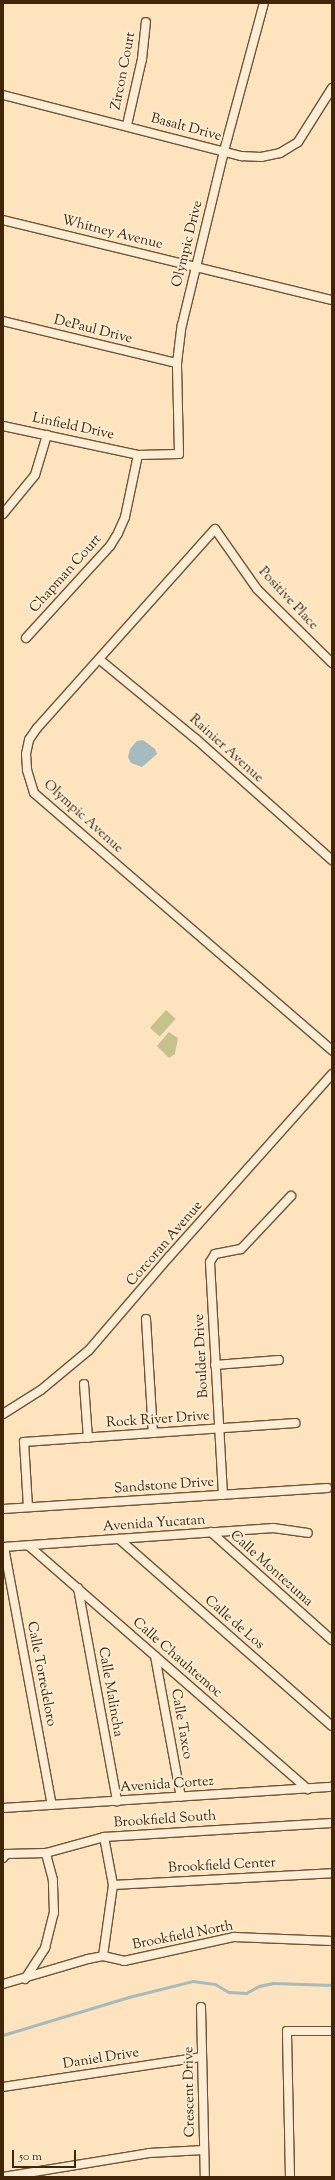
<!DOCTYPE html>
<html>
<head>
<meta charset="utf-8">
<style>
  body { margin:0 }
  #map { position:relative; width:335px; height:2180px; overflow:hidden; background:#fde3be; font-family:"Sorts Mill Goudy",serif }
  div>[style] { position:absolute }
  [style*='--x'] { left:calc(var(--x)*1px); top:calc(var(--y)*1px); width:calc(var(--w)*1px); rotate:calc(var(--a)*1deg) }
  .green>* { inset:0; background:#c5c28e; transform-origin:0 0 }
  .water>* { inset:0; background:#a6bbbd }
  .stream>* { height:2.5px; margin:-1.25px; padding:0 1.25px; transform-origin:1.25px; border-radius:1.25px; background:#a6bbbd }
  .roads { filter:drop-shadow(1px 0 #6f5435) drop-shadow(-1px 0 #6f5435) drop-shadow(0 1px #6f5435) drop-shadow(0 -1px #6f5435) }
  .street>* { height:8px; margin:-4px; padding:0 4px; transform-origin:4px; border-radius:4px; background:#feedd5 }
  span { translate:-50% -50%; white-space:nowrap; text-align:center; line-height:1.15; -webkit-text-stroke:4px #feedd5; paint-order:stroke }
  .street-label { font-size:14px; color:#402507 }
  .frame { position:absolute; inset:0; border:4px solid #402507; pointer-events:none }
  .scale { position:absolute; left:12px; top:2150px; width:64px; height:18px; box-sizing:border-box; border:2px solid #402507; border-top:0; padding-left:5px; font-size:12px; line-height:14px; white-space:nowrap; color:#402507; -webkit-text-stroke:3px #feedd5; paint-order:stroke }
</style>
</head>
<body>
<div id="map">
  <div class="green">
    <i style="left:166px;top:1010px;width:13px;height:24px;rotate:42deg"></i>
    <i style="clip-path:polygon(169px 1032px,178px 1038px,175px 1054px,169px 1058px,157px 1046px)"></i>
  </div>
  <div class="water">
    <i style="clip-path:polygon(143px 740px,155px 749px,157px 754px,142px 767px,131px 763px,128px 757px,130px 749px,137px 741px)"></i>
  </div>
  <div class="stream">
    <i style="--x:3;--y:2035;--w:132;--a:-16.8"></i>
    <i style="--x:129;--y:1997;--w:66;--a:-14"></i>
    <i style="--x:193;--y:1981;--w:22;--a:8"></i>
    <i style="--x:215;--y:1984;--w:16;--a:30"></i>
    <i style="--x:229;--y:1992;--w:17;--a:3"></i>
    <i style="--x:246;--y:1993;--w:15;--a:-28"></i>
    <i style="--x:259;--y:1986;--w:14;--a:-12"></i>
    <i style="--x:273;--y:1983;--w:59;--a:1.9"></i>
  </div>
  <div class="roads">
    <div class="street">
      <i style="--x:3;--y:95;--w:246;--a:14.4"></i>
      <i style="--x:241;--y:156;--w:20;--a:3"></i>
      <i style="--x:261;--y:157;--w:19;--a:-12"></i>
      <i style="--x:280;--y:153;--w:21;--a:-31"></i>
      <i style="--x:298;--y:142;--w:64;--a:-57.8"></i>
      <i style="--x:127;--y:125;--w:68;--a:-77.2"></i>
      <i style="--x:142;--y:59;--w:37;--a:-84"></i>
      <i style="--x:3;--y:220;--w:339;--a:13.7"></i>
      <i style="--x:3;--y:321;--w:179;--a:13.6"></i>
      <i style="--x:3;--y:426;--w:138;--a:12.1"></i>
      <i style="--x:138;--y:455;--w:41;--a:-1.4"></i>
      <i style="--x:179;--y:454;--w:91;--a:-91.3"></i>
      <i style="--x:177;--y:363;--w:38;--a:-83"></i>
      <i style="--x:182;--y:325;--w:179;--a:-76.4"></i>
      <i style="--x:224;--y:151;--w:153;--a:-74.9"></i>
      <i style="--x:3;--y:514;--w:50;--a:-50.6"></i>
      <i style="--x:35;--y:475;--w:42;--a:-73.3"></i>
      <i style="--x:26;--y:638;--w:125;--a:-47.6"></i>
      <i style="--x:110;--y:546;--w:15;--a:-58"></i>
      <i style="--x:118;--y:533;--w:17;--a:-66"></i>
      <i style="--x:125;--y:517;--w:63;--a:-78.2"></i>
      <i style="--x:100;--y:660;--w:124;--a:39.5"></i>
      <i style="--x:196;--y:739;--w:182;--a:41.7"></i>
      <i style="--x:332;--y:663;--w:105;--a:-135.4"></i>
      <i style="--x:257;--y:589;--w:73;--a:-125"></i>
      <i style="--x:215;--y:529;--w:267;--a:131.8"></i>
      <i style="--x:37;--y:728;--w:14;--a:124"></i>
      <i style="--x:29;--y:740;--w:14;--a:102"></i>
      <i style="--x:26;--y:754;--w:16;--a:86"></i>
      <i style="--x:27;--y:770;--w:24;--a:73"></i>
      <i style="--x:34;--y:793;--w:394;--a:40.8"></i>
      <i style="--x:146;--y:1319;--w:114;--a:86.5"></i>
      <i style="--x:215;--y:1365;--w:64;--a:-4.5"></i>
      <i style="--x:84;--y:1384;--w:54;--a:85.8"></i>
      <i style="--x:3;--y:1414;--w:45;--a:-32.3"></i>
      <i style="--x:41;--y:1390;--w:62;--a:-39.8"></i>
      <i style="--x:89;--y:1350;--w:123;--a:-49.3"></i>
      <i style="--x:169;--y:1257;--w:245;--a:-48.3"></i>
      <i style="--x:223;--y:1495;--w:233;--a:-93.2"></i>
      <i style="--x:210;--y:1262;--w:9;--a:-58"></i>
      <i style="--x:215;--y:1254;--w:26;--a:-11"></i>
      <i style="--x:241;--y:1249;--w:73;--a:-46.7"></i>
      <i style="--x:28;--y:1507;--w:65;--a:-93.5"></i>
      <i style="--x:24;--y:1442;--w:272;--a:-4"></i>
      <i style="--x:3;--y:1509;--w:325;--a:-3.7"></i>
      <i style="--x:211;--y:1532;--w:162;--a:41.8"></i>
      <i style="--x:119;--y:1539;--w:283;--a:41.3"></i>
      <i style="--x:29;--y:1546;--w:370;--a:41.1"></i>
      <i style="--x:3;--y:1547;--w:271;--a:-4"></i>
      <i style="--x:273;--y:1528;--w:35;--a:8"></i>
      <i style="--x:4;--y:1547;--w:262;--a:79.5"></i>
      <i style="--x:78;--y:1588;--w:217;--a:79.6"></i>
      <i style="--x:155;--y:1656;--w:143;--a:79.6"></i>
      <i style="--x:3;--y:1808;--w:330;--a:-3.7"></i>
      <i style="--x:3;--y:1858;--w:5;--a:-53"></i>
      <i style="--x:6;--y:1854;--w:40;--a:-1.4"></i>
      <i style="--x:46;--y:1853;--w:60;--a:-15.4"></i>
      <i style="--x:104;--y:1837;--w:228;--a:-3.5"></i>
      <i style="--x:113;--y:1885;--w:219;--a:-3.1"></i>
      <i style="--x:103;--y:1956;--w:72;--a:-82"></i>
      <i style="--x:113;--y:1885;--w:49;--a:-100.6"></i>
      <i style="--x:25;--y:1979;--w:37;--a:-57"></i>
      <i style="--x:45;--y:1948;--w:36;--a:-76"></i>
      <i style="--x:54;--y:1913;--w:33;--a:-92"></i>
      <i style="--x:53;--y:1880;--w:28;--a:-105"></i>
      <i style="--x:3;--y:1984;--w:89;--a:-16.4"></i>
      <i style="--x:88;--y:1959;--w:15;--a:-11"></i>
      <i style="--x:103;--y:1956;--w:22;--a:13"></i>
      <i style="--x:124;--y:1961;--w:113;--a:-12.3"></i>
      <i style="--x:234;--y:1937;--w:98;--a:2.3"></i>
      <i style="--x:201;--y:2007;--w:170;--a:88.7"></i>
      <i style="--x:3;--y:2087;--w:201;--a:-8.6"></i>
      <i style="--x:3;--y:2177;--w:148;--a:-9.3"></i>
      <i style="--x:149;--y:2153;--w:55;--a:-3.1"></i>
      <i style="--x:290;--y:2177;--w:146;--a:-91.2"></i>
      <i style="--x:287;--y:2031;--w:45;--a:0"></i>
    </div>
  </div>
  <div class="street-label">
    <span style="left:124px;top:71px;rotate:-79deg">Zircon Court</span>
    <span style="left:186px;top:128px;rotate:15deg">Basalt Drive</span>
    <span style="left:112px;top:233px;rotate:14deg">Whitney Avenue</span>
    <span style="left:188px;top:244px;rotate:-76deg">Olympic Drive</span>
    <span style="left:93px;top:330px;rotate:14deg">DePaul Drive</span>
    <span style="left:73px;top:427px;rotate:12deg">Linfield Drive</span>
    <span style="left:66px;top:574px;rotate:-48deg">Chapman Court</span>
    <span style="left:288px;top:599px;rotate:47deg">Positive Place</span>
    <span style="left:226px;top:749px;rotate:42deg">Rainier Avenue</span>
    <span style="left:83px;top:817px;rotate:42deg">Olympic Avenue</span>
    <span style="left:165px;top:1244px;rotate:-49deg">Corcoran Avenue</span>
    <span style="left:202px;top:1356px;rotate:-93deg">Boulder Drive</span>
    <span style="left:158px;top:1420px;rotate:-4deg">Rock River Drive</span>
    <span style="left:164px;top:1486px;rotate:-4deg">Sandstone Drive</span>
    <span style="left:154px;top:1524px;rotate:-4deg">Avenida Yucatan</span>
    <span style="left:271px;top:1569px;rotate:42deg">Calle Montezuma</span>
    <span style="left:234px;top:1623px;rotate:41deg">Calle de Los</span>
    <span style="left:177px;top:1658px;rotate:41deg">Calle Chauhtemoc</span>
    <span style="left:41px;top:1674px;rotate:79deg">Calle Torredeloro</span>
    <span style="left:110px;top:1692px;rotate:80deg">Calle Malincha</span>
    <span style="left:181px;top:1724px;rotate:80deg">Calle Taxco</span>
    <span style="left:167px;top:1785px;rotate:-4deg">Avenida Cortez</span>
    <span style="left:165px;top:1820px;rotate:-4deg">Brookfield South</span>
    <span style="left:222px;top:1866px;rotate:-3deg">Brookfield Center</span>
    <span style="left:183px;top:1936px;rotate:-11deg">Brookfield North</span>
    <span style="left:101px;top:2059px;rotate:-9deg">Daniel Drive</span>
    <span style="left:190px;top:2092px;rotate:-91deg">Crescent Drive</span>
  </div>
  <div class="frame"></div>
  <div class="scale">50 m</div>
</div>
</body>
</html>
